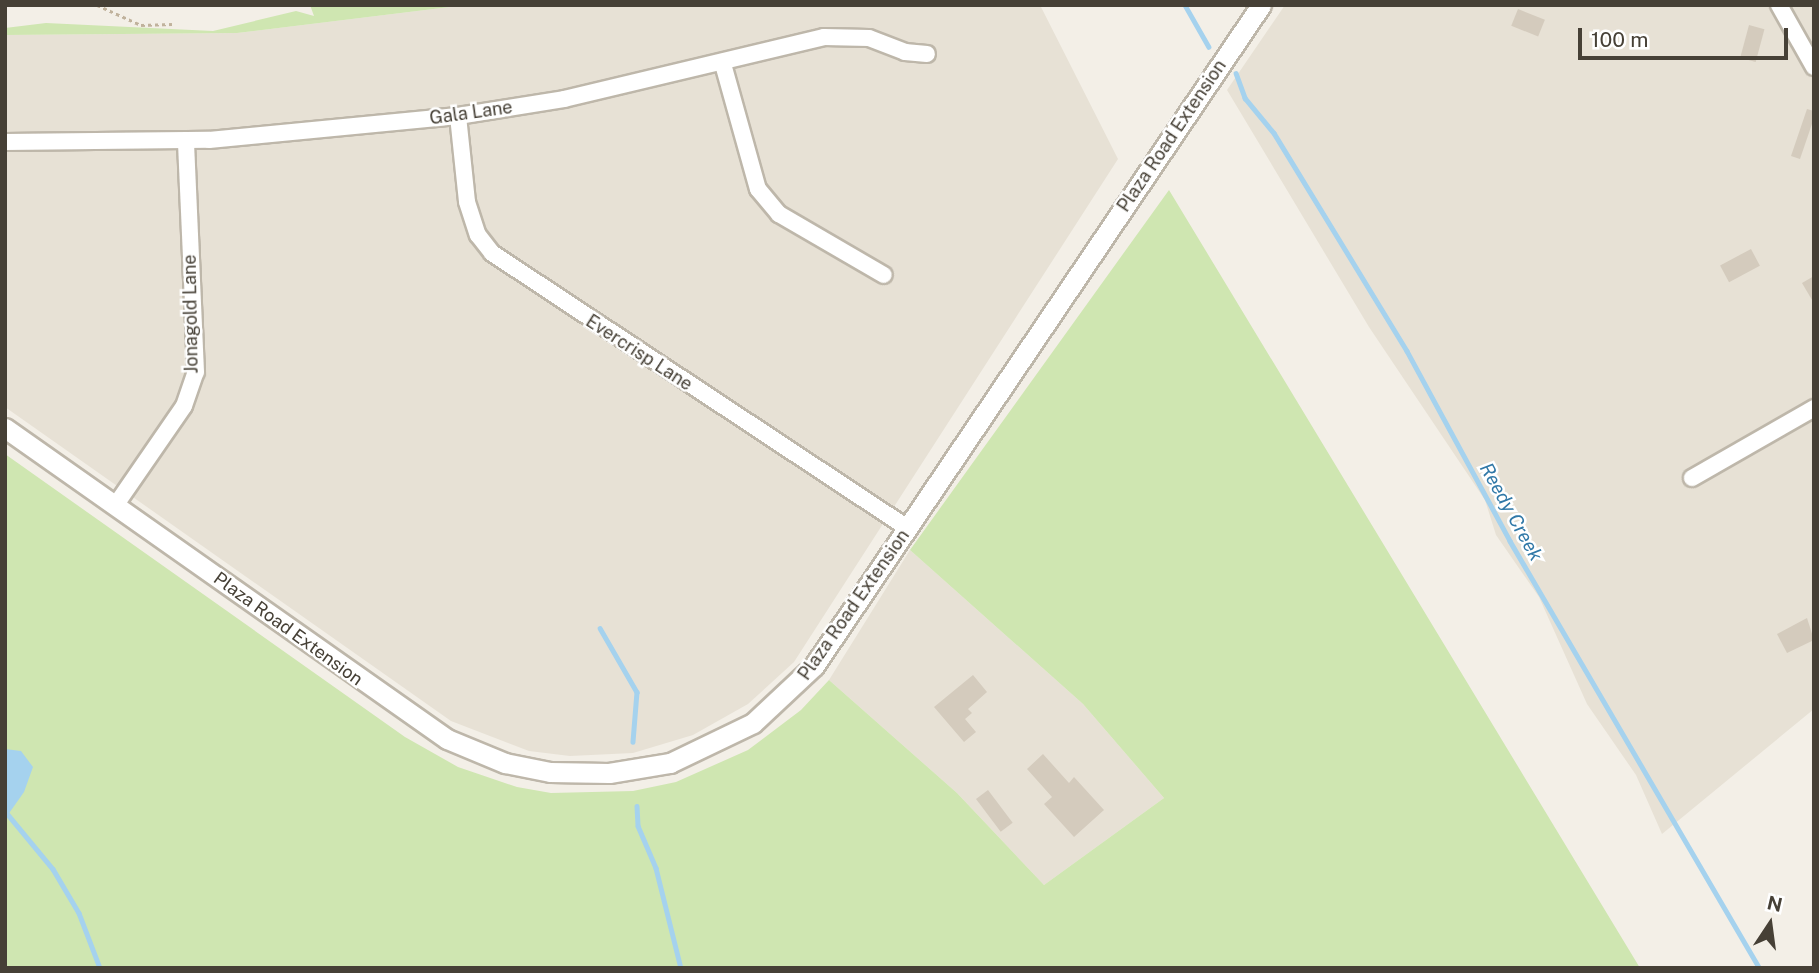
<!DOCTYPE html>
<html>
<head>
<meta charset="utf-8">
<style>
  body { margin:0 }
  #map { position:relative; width:1819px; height:973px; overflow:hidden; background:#f3efe7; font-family:"Public Sans",sans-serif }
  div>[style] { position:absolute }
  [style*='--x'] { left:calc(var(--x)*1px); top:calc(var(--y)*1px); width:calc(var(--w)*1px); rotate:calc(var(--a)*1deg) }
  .residential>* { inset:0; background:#e7e1d5 }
  .green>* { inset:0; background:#cfe6b1 }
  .water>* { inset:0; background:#a5d2ee }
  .stream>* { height:4.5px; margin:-2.25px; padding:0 2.25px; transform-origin:2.25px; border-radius:2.25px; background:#a5d2ee }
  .building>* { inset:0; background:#d4cbbd; transform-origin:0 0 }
  .path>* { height:2.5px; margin-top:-1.25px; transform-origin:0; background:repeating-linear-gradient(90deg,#c0b29c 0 3.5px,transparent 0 7px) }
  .roads { filter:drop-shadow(2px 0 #beb7aa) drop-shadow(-2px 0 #beb7aa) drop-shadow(0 2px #beb7aa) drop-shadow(0 -2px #beb7aa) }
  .minor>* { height:16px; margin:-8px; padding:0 8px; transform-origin:8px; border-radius:8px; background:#fff }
  .tertiary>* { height:19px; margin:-9.5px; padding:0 9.5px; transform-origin:9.5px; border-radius:9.5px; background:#fff }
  span { translate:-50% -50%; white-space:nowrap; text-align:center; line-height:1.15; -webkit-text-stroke:5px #fff; paint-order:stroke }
  .street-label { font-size:18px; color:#464036 }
  .water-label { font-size:19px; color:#3078a7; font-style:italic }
  .frame { position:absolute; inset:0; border:7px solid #464036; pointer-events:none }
  .north { position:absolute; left:1735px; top:889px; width:70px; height:70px; -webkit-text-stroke:5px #fff; paint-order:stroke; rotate:13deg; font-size:19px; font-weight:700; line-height:28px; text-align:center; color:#464036 }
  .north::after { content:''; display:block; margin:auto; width:24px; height:32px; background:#464036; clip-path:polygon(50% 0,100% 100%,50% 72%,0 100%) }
  .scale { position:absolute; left:1578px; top:28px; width:210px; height:32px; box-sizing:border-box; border:4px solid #464036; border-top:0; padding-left:9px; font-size:21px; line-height:24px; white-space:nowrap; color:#464036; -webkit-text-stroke:5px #fff; paint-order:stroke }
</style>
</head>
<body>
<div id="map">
  <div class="residential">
    <i style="clip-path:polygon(466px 5px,1040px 5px,1118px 159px,794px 662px,748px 704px,693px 735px,633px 753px,570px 756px,529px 751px,451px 721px,5px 407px,5px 35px,237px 33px)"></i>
    <i style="clip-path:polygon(1285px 5px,1814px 5px,1814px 709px,1662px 834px,1636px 775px,1587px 704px,1539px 597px,1496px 535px,1485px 500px,1369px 327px,1227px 90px)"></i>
    <i style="clip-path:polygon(910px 550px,1083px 704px,1164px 798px,1044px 885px,957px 793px,829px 680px)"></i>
  </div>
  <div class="green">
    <i style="clip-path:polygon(310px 5px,466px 5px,237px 33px,5px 35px,5px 28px,46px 23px,213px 31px,296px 11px,314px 16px)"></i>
    <i style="clip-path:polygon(1169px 190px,1640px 968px,5px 968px,5px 454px,405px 737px,458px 767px,517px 787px,551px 793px,633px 791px,676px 782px,748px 750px,801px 710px,829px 680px,957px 793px,1044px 885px,1164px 798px,1083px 704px,910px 550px)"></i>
  </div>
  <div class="water">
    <i style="clip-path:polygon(5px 749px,21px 751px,33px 767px,24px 792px,5px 819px)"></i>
  </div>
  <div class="stream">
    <i style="--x:1185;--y:5;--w:48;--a:60.3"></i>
    <i style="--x:1236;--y:73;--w:27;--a:70"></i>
    <i style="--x:1245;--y:98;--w:45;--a:50.4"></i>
    <i style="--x:1274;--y:133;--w:255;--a:58.6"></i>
    <i style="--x:1407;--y:351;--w:216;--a:61.5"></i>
    <i style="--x:1510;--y:541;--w:495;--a:59.7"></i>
    <i style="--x:600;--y:628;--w:74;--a:60"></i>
    <i style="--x:637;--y:692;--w:50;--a:94.6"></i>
    <i style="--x:637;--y:806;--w:20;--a:87"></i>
    <i style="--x:638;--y:826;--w:46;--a:66.8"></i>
    <i style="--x:656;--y:868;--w:103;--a:76"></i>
    <i style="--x:5;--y:811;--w:75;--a:50.4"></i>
    <i style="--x:53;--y:869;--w:51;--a:59.4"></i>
    <i style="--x:79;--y:913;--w:59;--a:69.1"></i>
  </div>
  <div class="building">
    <i style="left:1518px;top:9px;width:29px;height:18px;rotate:22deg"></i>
    <i style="left:1749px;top:25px;width:16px;height:34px;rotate:15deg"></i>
    <i style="clip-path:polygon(1807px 109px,1814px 111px,1814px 118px,1800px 159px,1791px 156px)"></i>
    <i style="left:1751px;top:249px;width:19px;height:35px;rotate:62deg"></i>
    <i style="clip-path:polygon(1814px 276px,1814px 299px,1812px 300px,1802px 283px)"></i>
    <i style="clip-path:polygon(1807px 618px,1814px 640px,1787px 653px,1777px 634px)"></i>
    <i style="clip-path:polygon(973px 675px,987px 692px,968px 709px,972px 713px,965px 719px,976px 732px,964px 742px,934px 707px)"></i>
    <i style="clip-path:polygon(1043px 754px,1069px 783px,1074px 777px,1104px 810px,1074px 837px,1044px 804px,1052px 797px,1027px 769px)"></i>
    <i style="left:988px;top:790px;width:41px;height:15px;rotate:53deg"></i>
  </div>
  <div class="path">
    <i style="--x:97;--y:5;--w:48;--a:24.4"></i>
    <i style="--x:141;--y:25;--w:31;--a:-2"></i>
  </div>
  <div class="roads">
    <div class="minor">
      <i style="--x:1779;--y:5;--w:71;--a:60.6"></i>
      <i style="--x:723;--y:64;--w:130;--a:74.4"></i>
      <i style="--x:758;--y:189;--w:33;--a:50"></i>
      <i style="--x:779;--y:214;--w:121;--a:30.2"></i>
      <i style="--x:458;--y:116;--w:86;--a:84"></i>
      <i style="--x:467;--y:202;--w:35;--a:72"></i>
      <i style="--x:478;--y:235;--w:23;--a:52"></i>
      <i style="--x:492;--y:253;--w:499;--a:33.5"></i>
      <i style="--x:5;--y:142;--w:204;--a:-0.6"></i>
      <i style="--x:209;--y:140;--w:250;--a:-5.5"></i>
      <i style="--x:458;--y:116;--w:107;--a:-9.1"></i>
      <i style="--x:564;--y:99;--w:267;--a:-13.4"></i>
      <i style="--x:824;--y:37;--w:45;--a:1.3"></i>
      <i style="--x:869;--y:38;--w:39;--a:21"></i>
      <i style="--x:905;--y:52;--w:22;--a:5"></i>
      <i style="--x:1692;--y:478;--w:141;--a:-29.8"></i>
      <i style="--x:115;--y:506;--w:121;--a:-55.4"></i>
      <i style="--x:184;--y:406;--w:36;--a:-71"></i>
      <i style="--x:196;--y:372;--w:231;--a:-92.5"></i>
    </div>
    <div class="tertiary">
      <i style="--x:5;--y:428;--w:540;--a:35.13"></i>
      <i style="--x:447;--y:739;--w:63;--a:22.5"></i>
      <i style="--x:505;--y:763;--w:46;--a:11.3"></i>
      <i style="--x:550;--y:772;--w:59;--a:1"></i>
      <i style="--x:609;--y:773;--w:62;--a:-9.3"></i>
      <i style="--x:670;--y:763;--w:92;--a:-25.7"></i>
      <i style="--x:753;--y:723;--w:83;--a:-43.1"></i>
      <i style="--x:814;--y:666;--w:798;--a:-55.93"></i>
    </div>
  </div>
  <div class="street-label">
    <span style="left:471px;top:113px;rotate:-8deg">Gala Lane</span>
    <span style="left:1172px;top:136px;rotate:-56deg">Plaza Road Extension</span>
    <span style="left:191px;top:314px;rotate:-91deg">Jonagold Lane</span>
    <span style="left:639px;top:353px;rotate:33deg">Evercrisp Lane</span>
    <span style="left:854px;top:605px;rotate:-55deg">Plaza Road Extension</span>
    <span style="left:288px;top:629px;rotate:36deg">Plaza Road Extension</span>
  </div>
  <div class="water-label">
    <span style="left:1511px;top:512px;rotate:61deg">Reedy Creek</span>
  </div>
  <div class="frame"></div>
  <div class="north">N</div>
  <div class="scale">100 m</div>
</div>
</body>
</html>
